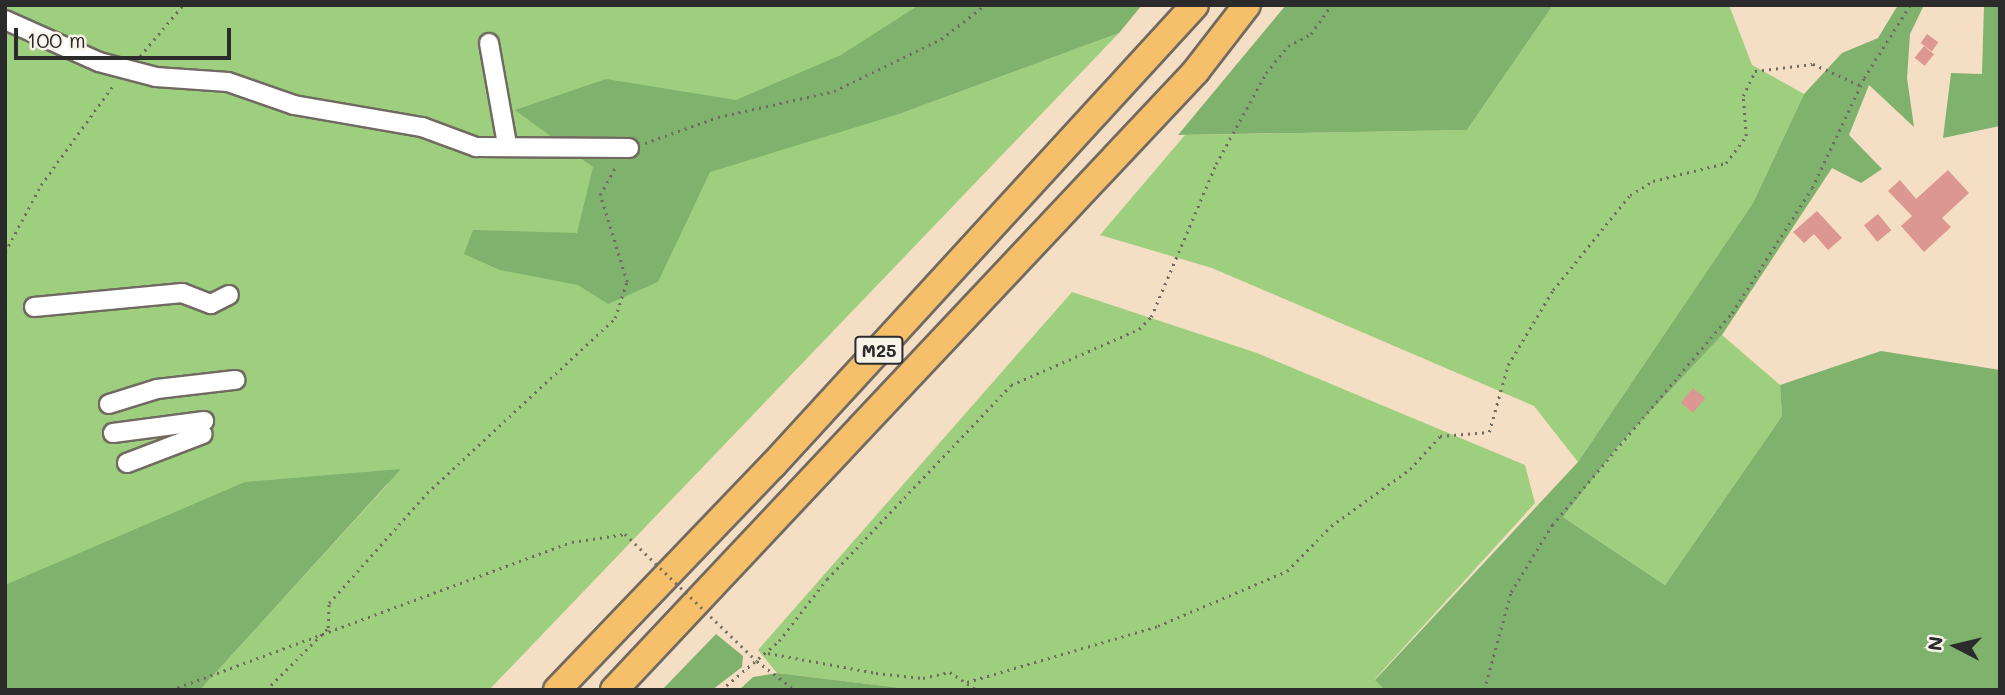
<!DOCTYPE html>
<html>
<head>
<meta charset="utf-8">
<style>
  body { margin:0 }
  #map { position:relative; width:2005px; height:695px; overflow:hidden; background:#f4dec4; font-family:Mali,sans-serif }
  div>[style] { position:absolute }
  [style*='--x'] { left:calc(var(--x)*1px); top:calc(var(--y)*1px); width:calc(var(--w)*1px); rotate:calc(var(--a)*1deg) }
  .green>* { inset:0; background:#9ecf7e }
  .forest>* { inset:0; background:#7eb26d }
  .building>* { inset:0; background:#dc9793; transform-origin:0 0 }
  .path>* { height:2.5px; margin-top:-1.25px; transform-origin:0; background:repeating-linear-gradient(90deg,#716a61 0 2px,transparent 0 7px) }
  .roads { filter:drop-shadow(2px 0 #716a61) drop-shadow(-2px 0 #716a61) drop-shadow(0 2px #716a61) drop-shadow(0 -2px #716a61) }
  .minor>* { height:18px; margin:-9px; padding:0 9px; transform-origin:9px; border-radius:9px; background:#fff }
  .highway>* { height:26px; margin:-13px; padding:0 13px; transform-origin:13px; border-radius:13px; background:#f6c06b }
  .path-bridge>* { height:2.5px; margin-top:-1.25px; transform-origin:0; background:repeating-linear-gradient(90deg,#716a61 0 2px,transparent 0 7px) }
  span { translate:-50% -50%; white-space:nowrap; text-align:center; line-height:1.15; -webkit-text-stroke:7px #f7f3e8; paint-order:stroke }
  .shield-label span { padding:2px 5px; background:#f7f3e8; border:2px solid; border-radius:5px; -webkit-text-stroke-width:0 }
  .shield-label { font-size:18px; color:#2b2b2b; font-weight:700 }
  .frame { position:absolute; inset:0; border:7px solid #2b2b2b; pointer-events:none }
  .north { position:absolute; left:1921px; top:611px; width:70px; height:70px; -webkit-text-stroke:5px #f7f3e8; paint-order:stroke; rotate:277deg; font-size:19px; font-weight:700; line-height:28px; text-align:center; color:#2b2b2b }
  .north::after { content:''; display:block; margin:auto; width:24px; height:32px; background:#2b2b2b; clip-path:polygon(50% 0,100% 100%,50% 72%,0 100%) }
  .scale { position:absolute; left:14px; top:28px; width:217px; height:32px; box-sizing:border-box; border:4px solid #2b2b2b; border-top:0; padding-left:9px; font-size:21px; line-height:24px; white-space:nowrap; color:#2b2b2b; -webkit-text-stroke:5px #f7f3e8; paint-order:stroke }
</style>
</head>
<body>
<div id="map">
  <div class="green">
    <i style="clip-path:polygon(5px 5px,992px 5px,902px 113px,1119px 33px,489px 690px,200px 690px,388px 484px,5px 642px)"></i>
    <i style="clip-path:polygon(1553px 5px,1729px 5px,1752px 65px,1804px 94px,1753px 203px,1578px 462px,1534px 406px,1212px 268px,1100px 235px,1185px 135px,1467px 130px)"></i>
    <i style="clip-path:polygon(1072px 292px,1257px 353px,1525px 465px,1535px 503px,1375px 679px,1385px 690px,918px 690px,777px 673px,758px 650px)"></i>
    <i style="clip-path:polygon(1722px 335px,1780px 385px,1782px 416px,1665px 585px,1563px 517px,1619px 445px)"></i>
  </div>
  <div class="forest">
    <i style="clip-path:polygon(919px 5px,1142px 5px,1119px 33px,902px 113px,710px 172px,658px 282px,608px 304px,578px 285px,500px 270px,464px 254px,473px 230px,577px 233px,593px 167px,515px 110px,606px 79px,736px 100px,841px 55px)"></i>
    <i style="clip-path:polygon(1286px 5px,1553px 5px,1467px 130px,1178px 135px)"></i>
    <i style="clip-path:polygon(1898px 5px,1924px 5px,1910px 34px,1907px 78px,1914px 127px,1869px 85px,1849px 135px,1882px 169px,1861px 183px,1832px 168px,1722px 335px,1619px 445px,1563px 517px,1665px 585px,1782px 416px,1780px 385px,1881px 351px,2000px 370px,2000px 690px,1385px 690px,1375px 680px,1578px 462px,1753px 203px,1804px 94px,1842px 53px,1878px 38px)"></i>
    <i style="clip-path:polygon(1984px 5px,2000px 5px,2000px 126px,1943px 138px,1951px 73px,1982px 74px)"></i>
    <i style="clip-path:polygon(401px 469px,200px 690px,5px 690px,5px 585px,245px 482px)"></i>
    <i style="clip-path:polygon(716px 634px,743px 656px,742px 667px,712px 690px,662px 690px)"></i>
    <i style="clip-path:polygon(777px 673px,918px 690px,739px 690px,753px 677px)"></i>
  </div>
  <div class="building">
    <i style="left:1927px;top:34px;width:14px;height:11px;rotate:36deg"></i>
    <i style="left:1924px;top:46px;width:13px;height:15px;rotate:39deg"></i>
    <i style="clip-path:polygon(1948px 170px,1969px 193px,1942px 218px,1951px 227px,1924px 252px,1901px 226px,1912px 216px,1888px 191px,1900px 180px,1916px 199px)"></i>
    <i style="clip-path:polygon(1817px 211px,1842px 238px,1828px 250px,1814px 234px,1804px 243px,1793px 232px)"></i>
    <i style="left:1878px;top:214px;width:21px;height:18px;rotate:51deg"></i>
    <i style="left:1693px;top:388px;width:16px;height:19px;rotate:40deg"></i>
  </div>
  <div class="path">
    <i style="--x:140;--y:56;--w:67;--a:-49.9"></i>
    <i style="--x:645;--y:143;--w:77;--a:-19.6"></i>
    <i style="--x:718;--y:117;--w:119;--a:-12.6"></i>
    <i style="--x:834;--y:91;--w:119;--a:-25.9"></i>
    <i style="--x:941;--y:39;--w:56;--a:-37.7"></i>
    <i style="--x:5;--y:252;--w:76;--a:-61.8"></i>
    <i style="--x:41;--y:185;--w:125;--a:-54.1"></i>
    <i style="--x:768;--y:653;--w:110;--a:10.5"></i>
    <i style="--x:876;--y:673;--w:47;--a:6.1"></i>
    <i style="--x:923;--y:678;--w:28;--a:-13"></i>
    <i style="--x:950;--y:672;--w:32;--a:34"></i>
    <i style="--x:757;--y:661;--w:48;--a:37.3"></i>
    <i style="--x:967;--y:682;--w:199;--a:-16.3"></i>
    <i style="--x:1158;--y:626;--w:140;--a:-23.1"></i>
    <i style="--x:1287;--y:571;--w:63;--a:-45.6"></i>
    <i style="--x:1331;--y:526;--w:97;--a:-35.8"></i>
    <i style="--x:1410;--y:469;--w:45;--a:-47.7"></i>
    <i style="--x:1440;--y:436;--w:49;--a:-4.7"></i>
    <i style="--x:1489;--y:432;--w:70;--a:-74.2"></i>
    <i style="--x:1508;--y:365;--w:87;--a:-59"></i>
    <i style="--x:1553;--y:290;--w:122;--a:-51"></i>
    <i style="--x:1630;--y:195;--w:27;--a:-31"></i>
    <i style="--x:1653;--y:181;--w:75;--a:-13.9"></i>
    <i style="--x:1726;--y:163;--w:34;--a:-53"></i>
    <i style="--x:1746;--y:136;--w:40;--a:-94.3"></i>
    <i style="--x:1743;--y:96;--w:28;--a:-64"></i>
    <i style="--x:1755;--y:71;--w:58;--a:-6.9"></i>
    <i style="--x:1813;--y:64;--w:51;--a:24.1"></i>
    <i style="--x:171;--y:690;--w:427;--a:-20.3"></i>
    <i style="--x:572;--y:542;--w:54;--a:-8.6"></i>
    <i style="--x:266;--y:690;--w:88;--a:-45"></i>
    <i style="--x:328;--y:628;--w:25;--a:-88"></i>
    <i style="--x:329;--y:603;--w:147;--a:-48.3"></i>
    <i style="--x:427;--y:493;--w:257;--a:-42.9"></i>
    <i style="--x:615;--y:318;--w:38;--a:-72"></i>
    <i style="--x:627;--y:282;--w:91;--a:-107.2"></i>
    <i style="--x:600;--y:195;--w:35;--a:-61"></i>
    <i style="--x:721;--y:690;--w:76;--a:-40.2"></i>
    <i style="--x:779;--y:641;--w:78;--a:-52.3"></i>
    <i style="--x:827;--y:579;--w:267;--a:-46.5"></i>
    <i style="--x:1011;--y:385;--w:140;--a:-23.6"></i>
    <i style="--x:1139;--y:329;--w:17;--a:-45"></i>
    <i style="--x:1151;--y:317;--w:166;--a:-67"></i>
    <i style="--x:1216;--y:164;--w:104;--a:-61.2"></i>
    <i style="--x:1266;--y:73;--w:35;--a:-51"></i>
    <i style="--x:1288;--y:46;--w:26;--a:-28"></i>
    <i style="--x:1311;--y:34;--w:35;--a:-55"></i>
    <i style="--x:1484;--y:690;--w:102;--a:-74.6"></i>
    <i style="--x:1511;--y:592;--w:79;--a:-58.5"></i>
    <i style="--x:1552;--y:525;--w:278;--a:-49.7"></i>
    <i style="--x:1732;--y:313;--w:148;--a:-57.4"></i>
    <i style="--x:1812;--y:188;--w:122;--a:-64.7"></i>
    <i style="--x:1864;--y:78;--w:86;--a:-57.8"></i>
  </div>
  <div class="roads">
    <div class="minor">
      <i style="--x:5;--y:20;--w:103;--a:24.1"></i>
      <i style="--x:99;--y:62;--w:59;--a:14.7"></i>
      <i style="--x:156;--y:77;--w:72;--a:4"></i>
      <i style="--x:228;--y:82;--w:70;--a:19.2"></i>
      <i style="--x:294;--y:105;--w:130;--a:9.8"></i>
      <i style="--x:422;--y:127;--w:58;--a:20.3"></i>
      <i style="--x:476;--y:147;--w:153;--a:0.4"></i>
      <i style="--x:489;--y:43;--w:97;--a:79.9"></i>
      <i style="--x:34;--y:307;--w:149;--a:-5.4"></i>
      <i style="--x:182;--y:293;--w:31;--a:21"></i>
      <i style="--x:211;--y:304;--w:20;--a:-27"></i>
      <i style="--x:109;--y:404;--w:50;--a:-17.4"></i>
      <i style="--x:157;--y:389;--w:79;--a:-6.6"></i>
      <i style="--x:113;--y:433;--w:92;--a:-7.5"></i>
      <i style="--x:127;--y:463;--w:81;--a:-20.9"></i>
    </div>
    <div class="highway">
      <i style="--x:557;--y:690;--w:312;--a:-46.2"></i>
      <i style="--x:773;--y:465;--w:624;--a:-47.47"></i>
      <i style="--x:614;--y:690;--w:850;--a:-46.76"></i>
      <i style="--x:1196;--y:71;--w:83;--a:-52.3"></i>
    </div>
  </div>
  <div class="path-bridge">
    <i style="--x:625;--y:534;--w:183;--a:43.9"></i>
  </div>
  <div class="shield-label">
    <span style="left:879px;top:350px">M25</span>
  </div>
  <div class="frame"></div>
  <div class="north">N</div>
  <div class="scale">100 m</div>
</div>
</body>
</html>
